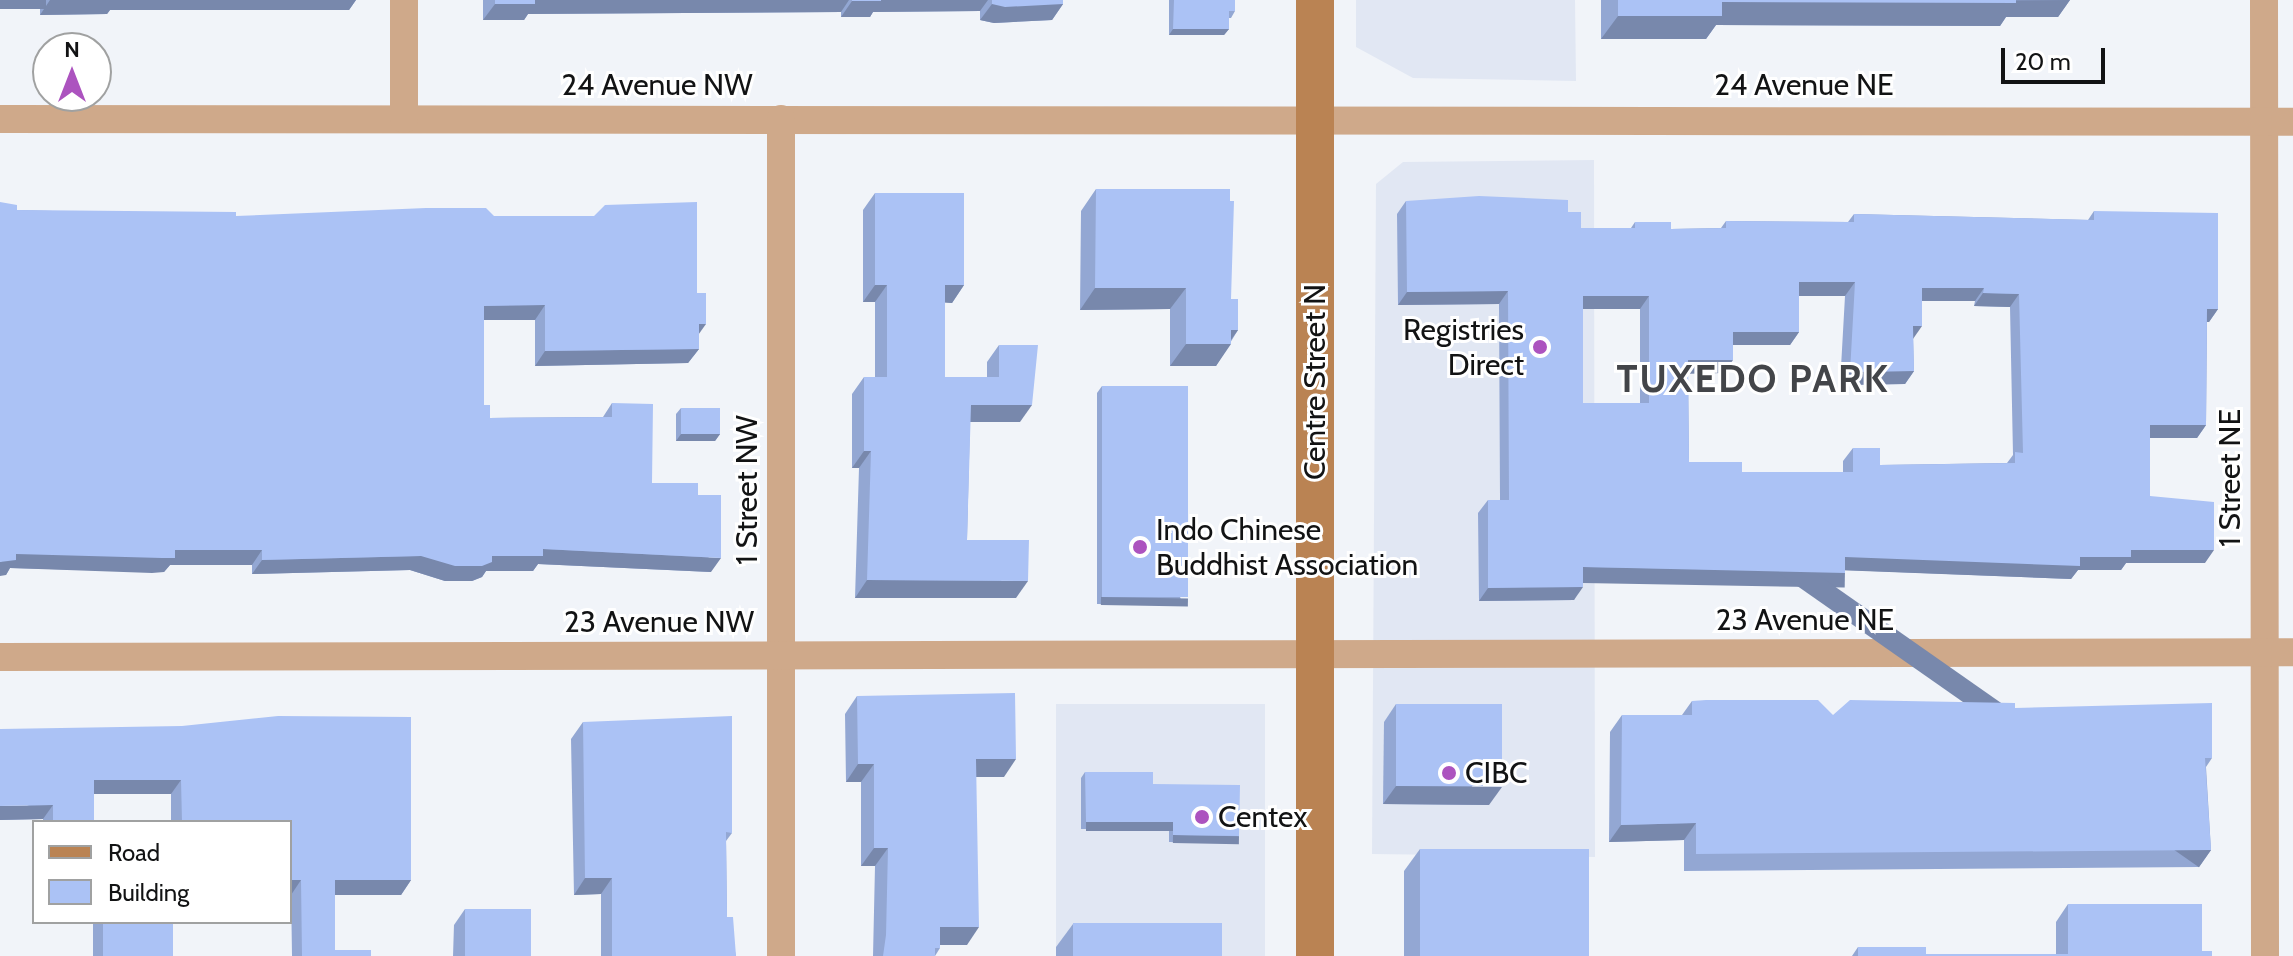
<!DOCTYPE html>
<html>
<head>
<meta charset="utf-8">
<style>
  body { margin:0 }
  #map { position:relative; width:2293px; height:956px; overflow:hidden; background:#f1f4f9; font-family:Cabin,sans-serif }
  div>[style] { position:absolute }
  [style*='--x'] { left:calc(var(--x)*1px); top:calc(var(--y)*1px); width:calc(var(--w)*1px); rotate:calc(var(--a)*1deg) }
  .built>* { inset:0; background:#e1e7f3; transform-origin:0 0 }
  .street>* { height:28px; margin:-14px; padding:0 14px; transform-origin:14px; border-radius:14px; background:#cfa98a }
  .secondary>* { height:38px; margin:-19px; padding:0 19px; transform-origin:19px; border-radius:19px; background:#ba8353 }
  .wall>* { inset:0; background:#93a7d3; transform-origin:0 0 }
  .shaded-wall>* { inset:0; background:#7888ac; transform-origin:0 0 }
  .building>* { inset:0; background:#abc2f5; transform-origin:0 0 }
  .dots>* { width:22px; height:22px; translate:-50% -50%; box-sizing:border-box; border:4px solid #fff; border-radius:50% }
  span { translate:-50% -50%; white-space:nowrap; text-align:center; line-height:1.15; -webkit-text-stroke:6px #fff; paint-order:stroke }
  .street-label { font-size:30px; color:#121314 }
  .poi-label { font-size:30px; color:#121314 }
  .right { translate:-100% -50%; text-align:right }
  .left { translate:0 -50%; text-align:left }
  .district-label { font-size:38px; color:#434549; font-weight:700; letter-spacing:2px }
  .legend { position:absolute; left:32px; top:820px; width:260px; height:104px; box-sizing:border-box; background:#fff; border:2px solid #a0a1a1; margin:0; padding:10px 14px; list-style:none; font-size:24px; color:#121314 }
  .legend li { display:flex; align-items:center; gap:16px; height:40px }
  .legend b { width:40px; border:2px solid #a0a1a1 }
  .north { position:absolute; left:32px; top:32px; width:80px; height:80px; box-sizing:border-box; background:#fff; border:2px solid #a0a1a1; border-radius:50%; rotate:0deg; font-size:22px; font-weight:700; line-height:32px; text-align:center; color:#121314 }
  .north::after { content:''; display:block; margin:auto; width:28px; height:36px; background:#ac53bf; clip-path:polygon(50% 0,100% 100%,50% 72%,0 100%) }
  .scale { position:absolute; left:2001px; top:48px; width:104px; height:36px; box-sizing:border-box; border:4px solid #121314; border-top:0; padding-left:10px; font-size:24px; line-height:28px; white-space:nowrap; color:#121314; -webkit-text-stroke:6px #fff; paint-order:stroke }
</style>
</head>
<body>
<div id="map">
  <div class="built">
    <i style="clip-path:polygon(1356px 0,1575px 0,1576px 81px,1413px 78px,1356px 47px)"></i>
    <i style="clip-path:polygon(1594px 160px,1595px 857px,1372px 854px,1376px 184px,1403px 162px)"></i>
    <i style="left:1056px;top:704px;width:209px;height:252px"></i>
  </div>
  <div class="street">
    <i style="--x:2264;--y:0;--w:956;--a:89.94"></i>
    <i style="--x:0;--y:119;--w:2293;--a:0.07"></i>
    <i style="--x:404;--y:119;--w:119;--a:-90"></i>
    <i style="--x:781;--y:119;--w:837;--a:90"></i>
    <i style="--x:0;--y:657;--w:2293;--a:-0.12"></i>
  </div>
  <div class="secondary">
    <i style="--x:1315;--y:0;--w:956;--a:90"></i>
  </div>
  <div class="wall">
    <i style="clip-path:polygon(0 0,356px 0,349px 10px,110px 10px,107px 14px,40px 15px,40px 9px,0 9px)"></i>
    <i style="clip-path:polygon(483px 0,1063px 0,1063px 4px,1052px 20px,994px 23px,980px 20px,980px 11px,873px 12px,870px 17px,841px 17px,841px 12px,528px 14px,524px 20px,483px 20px)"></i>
    <i style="clip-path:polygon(1169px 0,1235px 0,1235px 11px,1231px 18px,1229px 18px,1229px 29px,1224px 35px,1169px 35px)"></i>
    <i style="clip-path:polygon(1601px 0,2070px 0,2058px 17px,2006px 17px,2000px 26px,1716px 25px,1706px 39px,1601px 39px)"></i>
    <i style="clip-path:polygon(1096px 189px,1231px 299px,1238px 330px,1216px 366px,1170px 366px,1170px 309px,1080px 310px,1081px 211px)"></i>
    <i style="clip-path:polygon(875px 193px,964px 285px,952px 303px,945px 302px,945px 377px,987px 377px,987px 362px,999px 345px,1020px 422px,970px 422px,967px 540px,1016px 598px,855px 598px,859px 468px,852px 468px,852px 394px,864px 377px,875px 377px,875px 302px,863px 302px,863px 210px)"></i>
    <i style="clip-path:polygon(evenodd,1406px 201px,1568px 212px,1581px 228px,1631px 228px,1635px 222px,1671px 229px,1721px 228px,1726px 221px,1848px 222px,1854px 214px,2088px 220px,2094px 211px,2218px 309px,2209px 322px,2207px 322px,2206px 425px,2197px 438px,2150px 438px,2150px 496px,2205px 563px,2126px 563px,2121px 570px,2078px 570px,2071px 579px,1845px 570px,1836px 586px,1583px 580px,1574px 600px,1479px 601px,1478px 513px,1488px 500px,1500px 500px,1499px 304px,1398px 305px,1397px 214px,1406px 201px,1799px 296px,1845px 296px,1840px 385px,1905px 384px,1914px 371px,1913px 338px,1922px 301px,1975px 301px,1974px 306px,2010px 307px,2013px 455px,2007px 463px,1880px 465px,1853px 448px,1843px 461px,1843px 472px,1742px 472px,1689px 462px,1688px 373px,1724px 373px,1733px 345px,1790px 345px,1799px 332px,1799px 296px,1406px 201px,1583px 309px,1640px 309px,1640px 403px,1583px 403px,1583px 309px)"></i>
    <i style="clip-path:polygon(17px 210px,236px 216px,494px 216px,697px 293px,699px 349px,688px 363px,535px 366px,535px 320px,484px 320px,484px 405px,490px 418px,603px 417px,612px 403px,652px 483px,698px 495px,711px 572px,538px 564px,533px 571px,486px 571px,482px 577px,472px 581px,445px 581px,410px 570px,252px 574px,252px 565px,170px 565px,164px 572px,10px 568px,6px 575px)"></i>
    <i style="clip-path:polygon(1102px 386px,1183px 605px,1097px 604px,1097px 393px)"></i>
    <i style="clip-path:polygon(681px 408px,720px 434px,715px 441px,676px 441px,676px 414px)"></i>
    <i style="clip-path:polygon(857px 696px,1004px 777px,976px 777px,967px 945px,940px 945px,940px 948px,935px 956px,873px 956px,875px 866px,861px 866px,861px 782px,846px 782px,845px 714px)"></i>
    <i style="clip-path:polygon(1692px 701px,1833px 715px,2015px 708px,2212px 758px,2206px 767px,2211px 850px,2199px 867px,1684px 871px,1684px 840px,1609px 842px,1610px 732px,1622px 715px,1682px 715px)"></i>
    <i style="clip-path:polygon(1396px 704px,1489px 805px,1383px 804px,1384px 722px)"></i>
    <i style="clip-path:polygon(583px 722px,732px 833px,726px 841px,727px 917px,736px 956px,601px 956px,601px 894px,574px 895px,571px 739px)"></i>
    <i style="clip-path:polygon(182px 726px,411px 880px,401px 895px,335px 895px,335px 950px,371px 956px,292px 956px,290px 822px,171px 822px,171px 794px,94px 794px,94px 822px,43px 822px,43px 819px,0 820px)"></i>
    <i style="clip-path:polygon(1085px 772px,1153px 784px,1239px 836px,1235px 843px,1169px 842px,1169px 829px,1081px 829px,1081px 778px)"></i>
    <i style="clip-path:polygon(1420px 849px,1589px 956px,1404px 956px,1404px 871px)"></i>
    <i style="clip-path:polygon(2068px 904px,2202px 951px,2212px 956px,1852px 956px,1858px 947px,1926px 954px,2056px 954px,2056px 922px)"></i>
    <i style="clip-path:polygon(465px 909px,531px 956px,453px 956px,454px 925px)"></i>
    <i style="left:93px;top:922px;width:80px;height:34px"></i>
    <i style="clip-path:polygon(1073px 924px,1222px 956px,1056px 956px,1056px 947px)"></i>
  </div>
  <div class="shaded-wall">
    <i style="left:0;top:0;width:46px;height:9px"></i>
    <i style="clip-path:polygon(50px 0,356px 0,349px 10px,110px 10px,107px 14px,40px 15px)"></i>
    <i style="clip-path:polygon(534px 0,849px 0,841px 12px,528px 14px,524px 20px,483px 20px,495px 4px)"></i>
    <i style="clip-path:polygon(878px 0,988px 0,980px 11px,873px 12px,870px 17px,841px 17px,852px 1px)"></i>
    <i style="clip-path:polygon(2070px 0,2058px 17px,2006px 17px,2000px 26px,1716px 25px,1706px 39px,1601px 39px,1618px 16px,1722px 2px)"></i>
    <i style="clip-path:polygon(992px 4px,1063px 4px,1052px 20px,994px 23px,980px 20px)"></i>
    <i style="clip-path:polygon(1173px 29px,1229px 29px,1224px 35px,1169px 35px)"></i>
    <i style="clip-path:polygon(1799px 282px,1855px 282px,1845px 296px,1790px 296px)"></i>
    <i style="clip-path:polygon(875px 285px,887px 285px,875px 302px,863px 302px)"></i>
    <i style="clip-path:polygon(945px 285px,964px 285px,952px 303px,933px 302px)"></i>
    <i style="clip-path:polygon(1095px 288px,1186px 288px,1170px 309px,1080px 310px)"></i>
    <i style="clip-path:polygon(1922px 288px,1984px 288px,1975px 301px,1913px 301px)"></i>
    <i style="clip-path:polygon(1508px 291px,1499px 304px,1398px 305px,1407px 292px)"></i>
    <i style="clip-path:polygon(1983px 293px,2019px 294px,2010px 307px,1974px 306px)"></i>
    <i style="clip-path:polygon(1583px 296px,1649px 296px,1640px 309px,1574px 309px)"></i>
    <i style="clip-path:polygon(545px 305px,535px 320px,474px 320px,484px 306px)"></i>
    <i style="clip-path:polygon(2207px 309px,2218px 309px,2209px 322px,2198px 322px)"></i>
    <i style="clip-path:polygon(699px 324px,706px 324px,696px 338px)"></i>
    <i style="clip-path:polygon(1913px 326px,1922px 326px,1913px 339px)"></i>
    <i style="clip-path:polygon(1231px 330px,1238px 330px,1228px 344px,1231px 344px,1216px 366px,1170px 366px,1186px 344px)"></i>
    <i style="clip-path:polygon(1733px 332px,1799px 332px,1790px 345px,1724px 345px)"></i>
    <i style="clip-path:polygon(699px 349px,688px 363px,535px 366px,545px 351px)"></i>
    <i style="clip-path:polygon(1688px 360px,1733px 360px,1724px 373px,1679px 374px)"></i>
    <i style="clip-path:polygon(1914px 371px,1905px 384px,1840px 385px,1850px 372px)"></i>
    <i style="clip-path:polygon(971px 405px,1032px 405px,1020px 422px,959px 422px)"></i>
    <i style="clip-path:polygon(2150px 425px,2206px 425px,2197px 438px,2141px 438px)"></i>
    <i style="clip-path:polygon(681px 434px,720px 434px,715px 441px,676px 441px)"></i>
    <i style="clip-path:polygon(864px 451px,871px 451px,859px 468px,852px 468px)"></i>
    <i style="clip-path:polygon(543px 549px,721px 558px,711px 572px,538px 564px,533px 571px,486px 571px,482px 577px,472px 581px,445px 581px,410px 570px,252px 574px,262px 560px,421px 556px,492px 556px)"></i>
    <i style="clip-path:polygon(175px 550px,262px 550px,252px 565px,170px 565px,164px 572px,152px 573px,10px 568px,6px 575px,0 576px,0 562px,16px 554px)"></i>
    <i style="clip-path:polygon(2131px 550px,2214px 550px,2205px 563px,2126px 563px,2121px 570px,2078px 570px,2071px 579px,1836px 570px,1845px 557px)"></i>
    <i style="left:1583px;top:567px;width:262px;height:16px;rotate:1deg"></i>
    <i style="clip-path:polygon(867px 580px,1028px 581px,1016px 598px,855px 598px)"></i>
    <i style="clip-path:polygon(1583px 587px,1574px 600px,1479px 601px,1488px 588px)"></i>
    <i style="left:1101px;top:597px;width:87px;height:8px;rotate:1deg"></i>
    <i style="clip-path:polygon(976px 759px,1016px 759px,1004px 777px,963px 777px)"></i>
    <i style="clip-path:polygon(858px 764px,874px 764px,861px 782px,846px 782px)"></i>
    <i style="clip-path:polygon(94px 780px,181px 780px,171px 794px,84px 794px)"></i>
    <i style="clip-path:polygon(1396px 786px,1502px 787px,1489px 805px,1383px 804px)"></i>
    <i style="clip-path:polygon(53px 805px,43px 819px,0 820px,0 806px)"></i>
    <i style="left:1086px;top:822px;width:87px;height:9px"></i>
    <i style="clip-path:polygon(1696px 823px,1684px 840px,1609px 842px,1621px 825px)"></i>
    <i style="left:1173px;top:835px;width:66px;height:8px;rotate:1deg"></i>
    <i style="clip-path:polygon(874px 848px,888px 848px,875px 866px,861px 866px)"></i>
    <i style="left:2211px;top:850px;width:21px;height:515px;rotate:125deg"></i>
    <i style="clip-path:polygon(585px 878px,612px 878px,601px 894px,574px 895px)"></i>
    <i style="clip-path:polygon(290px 880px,301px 880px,291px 895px,290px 895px)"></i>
    <i style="clip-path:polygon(335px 880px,411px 880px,401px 895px,325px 895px)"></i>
    <i style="clip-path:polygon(940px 927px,979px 927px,967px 945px,928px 945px)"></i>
  </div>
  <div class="building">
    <i style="left:495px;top:0;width:40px;height:4px"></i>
    <i style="left:852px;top:0;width:29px;height:1px"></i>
    <i style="clip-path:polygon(992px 0,1063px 0,1063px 4px,1005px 7px,992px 4px)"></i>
    <i style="clip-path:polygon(1174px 0,1235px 0,1235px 11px,1229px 11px,1229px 29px,1173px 29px)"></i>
    <i style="clip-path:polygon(1618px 0,2016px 0,2016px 3px,1722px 2px,1722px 16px,1618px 16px)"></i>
    <i style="clip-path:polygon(1096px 189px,1230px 189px,1230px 201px,1234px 201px,1231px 299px,1238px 299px,1238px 330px,1231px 330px,1231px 344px,1186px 344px,1186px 288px,1095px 288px)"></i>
    <i style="clip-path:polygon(875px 193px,964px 193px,964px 285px,945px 285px,945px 377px,999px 377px,999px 345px,1038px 345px,1032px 405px,971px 405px,967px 540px,1029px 540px,1028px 581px,867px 580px,871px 451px,864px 451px,864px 377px,887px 377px,887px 285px,875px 285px)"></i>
    <i style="clip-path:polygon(evenodd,1479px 196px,1568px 200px,1568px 212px,1581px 212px,1581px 228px,1635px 228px,1635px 222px,1671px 222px,1671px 229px,1726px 228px,1726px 221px,1854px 222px,1854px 214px,2094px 220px,2094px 211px,2218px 213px,2218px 309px,2207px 309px,2206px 425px,2150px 425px,2150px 496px,2214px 502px,2214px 550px,2131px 550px,2131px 557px,2080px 557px,2080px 566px,1845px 557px,1845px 573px,1583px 567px,1583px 587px,1488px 588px,1488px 500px,1509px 500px,1508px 291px,1407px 292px,1406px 201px,1479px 196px,1799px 282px,1855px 282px,1850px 372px,1914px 371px,1913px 326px,1922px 326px,1922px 288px,1984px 288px,1983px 293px,2019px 294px,2023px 453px,2015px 452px,2015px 463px,1880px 465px,1880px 448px,1853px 448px,1853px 472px,1742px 472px,1742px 462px,1689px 462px,1688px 360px,1733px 360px,1733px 332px,1799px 332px,1799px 282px,1479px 196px,1583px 296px,1649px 296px,1649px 403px,1583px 403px,1583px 296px)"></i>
    <i style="clip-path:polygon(0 202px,17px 205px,17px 210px,236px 212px,236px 216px,426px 208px,486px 208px,494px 216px,594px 216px,605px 205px,697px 202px,697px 293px,706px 293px,706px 324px,699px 324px,699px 349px,545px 351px,545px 305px,484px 306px,484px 405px,490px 405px,490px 418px,612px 417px,612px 403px,653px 404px,652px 483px,698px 483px,698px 495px,721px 495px,721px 558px,543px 549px,543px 556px,492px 556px,492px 562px,482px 566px,455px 566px,421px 556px,262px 560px,262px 550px,175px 550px,175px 558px,162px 558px,16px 554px,16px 560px,0 562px)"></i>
    <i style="left:1102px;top:386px;width:86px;height:211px"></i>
    <i style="left:681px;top:408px;width:39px;height:26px"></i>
    <i style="clip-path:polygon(1015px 693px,1016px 759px,976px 759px,979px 927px,940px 927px,940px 948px,935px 948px,935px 956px,883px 956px,886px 935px,888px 848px,874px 848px,874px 764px,858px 764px,857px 696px)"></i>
    <i style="clip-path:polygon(1706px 700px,1818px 700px,1833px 715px,1850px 700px,2015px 703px,2015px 708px,2212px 703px,2212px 758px,2205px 758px,2211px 850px,1696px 854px,1696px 823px,1621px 825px,1622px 715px,1692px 715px,1692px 701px)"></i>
    <i style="left:1396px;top:704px;width:106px;height:82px"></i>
    <i style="clip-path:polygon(278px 716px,411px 717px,411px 880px,335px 880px,335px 950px,371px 950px,371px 956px,302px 956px,301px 880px,290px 880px,290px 822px,182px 822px,181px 780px,94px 780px,94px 822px,53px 822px,53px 805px,0 806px,0 729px,182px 726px)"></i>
    <i style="clip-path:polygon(732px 716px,732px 833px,726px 832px,727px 917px,733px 917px,736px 956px,612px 956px,612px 878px,585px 878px,583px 722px)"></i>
    <i style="clip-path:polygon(1085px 772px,1153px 772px,1153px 784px,1240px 785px,1239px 836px,1173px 835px,1173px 822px,1086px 822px)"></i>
    <i style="left:1420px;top:849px;width:169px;height:107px"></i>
    <i style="clip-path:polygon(2068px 904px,2202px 904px,2202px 951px,2212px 951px,2212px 956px,1858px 956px,1858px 947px,1926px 947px,1926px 954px,2068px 954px)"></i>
    <i style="left:465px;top:909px;width:66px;height:47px"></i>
    <i style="left:103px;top:922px;width:70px;height:34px"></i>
    <i style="left:1222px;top:923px;width:33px;height:149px;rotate:90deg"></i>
  </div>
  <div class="dots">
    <i style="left:1540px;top:347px;background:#ac53bf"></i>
    <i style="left:1140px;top:547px;background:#ac53bf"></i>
    <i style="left:1449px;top:773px;background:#ac53bf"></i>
    <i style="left:1202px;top:817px;background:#ac53bf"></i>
  </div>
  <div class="street-label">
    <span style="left:657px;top:85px">24 Avenue NW</span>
    <span style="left:1804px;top:85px">24 Avenue NE</span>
    <span style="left:1315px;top:382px;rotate:-90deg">Centre Street N</span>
    <span style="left:2230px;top:478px;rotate:-90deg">1 Street NE</span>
    <span style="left:747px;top:490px;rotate:-90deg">1 Street NW</span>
    <span style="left:1805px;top:620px">23 Avenue NE</span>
    <span style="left:659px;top:622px">23 Avenue NW</span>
  </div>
  <div class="poi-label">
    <span class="right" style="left:1524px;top:347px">Registries<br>Direct</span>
    <span class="left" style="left:1156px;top:547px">Indo Chinese<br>Buddhist Association</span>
    <span class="left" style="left:1465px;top:773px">CIBC</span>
    <span class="left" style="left:1218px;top:817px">Centex</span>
  </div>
  <div class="district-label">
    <span style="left:1753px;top:379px">TUXEDO PARK</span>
  </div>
  <ul class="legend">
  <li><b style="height:10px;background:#ba8353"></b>Road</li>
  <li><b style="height:22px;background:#abc2f5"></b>Building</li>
  </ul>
  <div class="north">N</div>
  <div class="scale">20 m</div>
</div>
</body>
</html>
